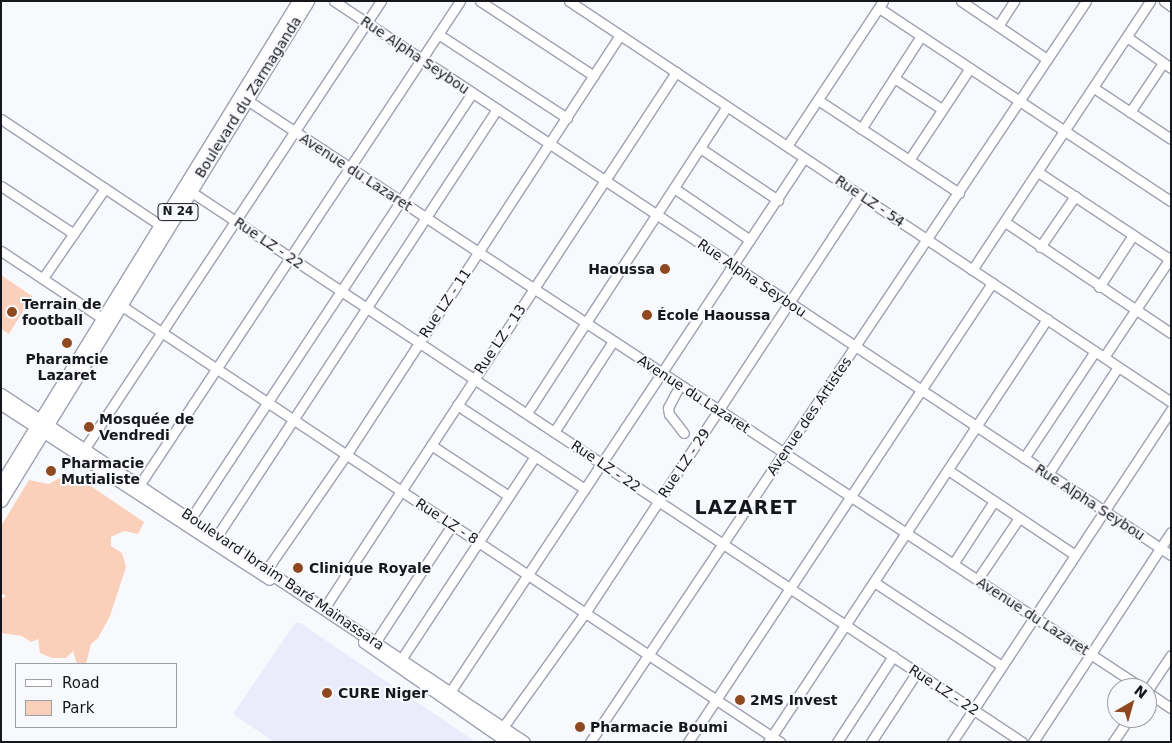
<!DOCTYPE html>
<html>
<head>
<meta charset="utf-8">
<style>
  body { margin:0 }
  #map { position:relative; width:1172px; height:743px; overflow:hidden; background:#f8f9fc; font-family:"DejaVu Sans",sans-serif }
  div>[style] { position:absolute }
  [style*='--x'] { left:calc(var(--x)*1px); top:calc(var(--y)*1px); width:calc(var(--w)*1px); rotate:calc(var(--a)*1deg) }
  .built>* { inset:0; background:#eaecfc }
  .green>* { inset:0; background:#fbd0bb }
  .roads { filter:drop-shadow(1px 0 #9ea1b2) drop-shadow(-1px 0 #9ea1b2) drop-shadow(0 1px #9ea1b2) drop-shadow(0 -1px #9ea1b2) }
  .minor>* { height:9px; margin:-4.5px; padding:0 4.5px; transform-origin:4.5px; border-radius:4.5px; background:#fff }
  .major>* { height:11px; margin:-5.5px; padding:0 5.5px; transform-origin:5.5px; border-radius:5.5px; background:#fff }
  .dots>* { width:14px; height:14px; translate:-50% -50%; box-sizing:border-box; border:2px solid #f8f9fc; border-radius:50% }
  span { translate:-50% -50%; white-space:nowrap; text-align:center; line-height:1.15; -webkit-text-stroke:4px #f8f9fc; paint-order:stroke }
  .shield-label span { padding:1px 4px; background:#f8f9fc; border:1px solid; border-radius:4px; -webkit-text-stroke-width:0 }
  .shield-label { font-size:12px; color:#16171d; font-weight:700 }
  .street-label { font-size:14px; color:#16171d }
  .poi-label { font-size:14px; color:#16171d; font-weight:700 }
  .right { translate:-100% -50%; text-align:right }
  .left { translate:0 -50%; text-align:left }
  .district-label { font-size:19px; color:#16171d; font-weight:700; letter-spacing:1px }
  .frame { position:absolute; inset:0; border:2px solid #16171d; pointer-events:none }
  .legend { position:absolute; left:15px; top:663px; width:162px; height:65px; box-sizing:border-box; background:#f8f9fc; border:1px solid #9e9fa3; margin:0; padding:6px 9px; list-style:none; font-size:15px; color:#16171d }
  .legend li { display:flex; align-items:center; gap:10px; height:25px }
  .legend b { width:25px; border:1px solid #9e9fa3 }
  .north { position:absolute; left:1107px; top:678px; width:50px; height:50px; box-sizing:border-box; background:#f8f9fc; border:1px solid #9e9fa3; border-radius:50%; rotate:38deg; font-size:14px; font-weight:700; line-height:20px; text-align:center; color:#16171d }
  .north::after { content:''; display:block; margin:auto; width:18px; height:22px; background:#8f4921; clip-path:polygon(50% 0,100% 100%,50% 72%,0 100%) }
</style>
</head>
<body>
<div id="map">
  <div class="built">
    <i style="clip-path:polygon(295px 623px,300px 623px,476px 742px,274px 742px,233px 714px)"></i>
  </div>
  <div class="green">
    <i style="clip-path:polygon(1px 275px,32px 296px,9px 334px,1px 329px)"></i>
    <i style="clip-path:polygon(70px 472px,144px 522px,138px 534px,124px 531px,111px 537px,111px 546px,122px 553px,126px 567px,110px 616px,98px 638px,91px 644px,86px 664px,77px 664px,73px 651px,66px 658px,52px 658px,40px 653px,38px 639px,31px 642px,22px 636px,1px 633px,1px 600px,6px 596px,1px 593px,1px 526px,29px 480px,49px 484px)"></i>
  </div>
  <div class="roads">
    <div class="minor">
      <i style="--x:334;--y:1;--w:1004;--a:33.5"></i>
      <i style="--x:480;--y:1;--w:136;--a:33.3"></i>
      <i style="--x:569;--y:1;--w:723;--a:33.67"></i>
      <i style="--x:961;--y:1;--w:104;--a:34"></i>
      <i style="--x:1164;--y:1;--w:9;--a:36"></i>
      <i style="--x:879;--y:8;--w:350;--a:33.5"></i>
      <i style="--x:998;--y:26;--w:30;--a:-57"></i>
      <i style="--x:438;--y:34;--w:154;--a:33.1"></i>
      <i style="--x:1127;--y:37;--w:54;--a:35.2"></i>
      <i style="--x:894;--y:78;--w:57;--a:32.9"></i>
      <i style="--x:1094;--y:88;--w:92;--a:33.5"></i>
      <i style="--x:247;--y:100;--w:1071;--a:33.3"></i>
      <i style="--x:818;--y:100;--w:169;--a:33.4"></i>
      <i style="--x:1130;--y:112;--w:59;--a:-56"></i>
      <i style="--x:1;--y:119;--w:191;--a:33.7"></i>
      <i style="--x:861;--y:129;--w:111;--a:-57.2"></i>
      <i style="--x:787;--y:146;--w:174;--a:-56.5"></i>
      <i style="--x:700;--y:148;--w:94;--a:33.7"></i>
      <i style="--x:909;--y:160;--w:110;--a:-56.5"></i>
      <i style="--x:1038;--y:172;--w:159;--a:33.5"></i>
      <i style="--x:1;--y:186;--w:87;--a:33.3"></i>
      <i style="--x:674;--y:188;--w:92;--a:34.4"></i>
      <i style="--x:190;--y:191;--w:998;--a:33.51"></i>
      <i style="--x:1005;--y:222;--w:200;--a:33.8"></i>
      <i style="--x:1040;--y:247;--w:62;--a:-55.5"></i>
      <i style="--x:1;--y:251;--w:121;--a:33.6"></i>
      <i style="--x:972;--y:270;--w:323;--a:-56.5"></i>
      <i style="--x:43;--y:278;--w:109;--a:-55.4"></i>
      <i style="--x:1099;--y:287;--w:62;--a:-56.8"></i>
      <i style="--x:116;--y:302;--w:797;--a:33.53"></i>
      <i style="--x:1104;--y:357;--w:120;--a:-56.2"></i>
      <i style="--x:680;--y:385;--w:26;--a:118"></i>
      <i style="--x:668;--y:408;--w:6;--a:81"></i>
      <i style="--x:669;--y:414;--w:24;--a:52"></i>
      <i style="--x:457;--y:405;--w:153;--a:33.3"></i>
      <i style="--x:527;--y:413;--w:366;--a:-56.9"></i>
      <i style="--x:554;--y:432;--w:108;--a:-57"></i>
      <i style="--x:431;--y:445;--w:93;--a:33.2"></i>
      <i style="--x:85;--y:448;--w:536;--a:-56.49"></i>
      <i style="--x:1024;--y:458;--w:128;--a:-56.4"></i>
      <i style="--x:948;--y:470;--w:153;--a:33.8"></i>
      <i style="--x:1048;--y:474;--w:128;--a:-56.8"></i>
      <i style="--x:140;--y:484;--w:579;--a:-56.47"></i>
      <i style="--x:191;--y:518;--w:509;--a:-56.53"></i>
      <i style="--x:217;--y:536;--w:511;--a:-56.75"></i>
      <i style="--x:953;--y:564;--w:75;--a:-56.9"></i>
      <i style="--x:267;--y:569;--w:139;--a:-55.3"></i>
      <i style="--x:346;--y:455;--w:501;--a:-56.88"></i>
      <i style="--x:977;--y:580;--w:75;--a:-55.9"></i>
      <i style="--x:874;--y:582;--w:153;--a:33.3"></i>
      <i style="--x:325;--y:607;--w:640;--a:-56.73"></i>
      <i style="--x:376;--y:641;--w:139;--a:-56.8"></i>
      <i style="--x:402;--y:658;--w:242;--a:-56.6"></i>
      <i style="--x:1147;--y:691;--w:43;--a:-56.3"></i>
      <i style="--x:450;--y:692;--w:641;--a:-56.46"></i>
      <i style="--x:1147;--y:692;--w:29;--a:34"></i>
      <i style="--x:503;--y:727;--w:140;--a:-54.3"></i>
      <i style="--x:585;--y:613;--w:500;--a:-56.66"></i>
      <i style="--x:590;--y:742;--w:892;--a:-56.2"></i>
      <i style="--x:688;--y:742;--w:551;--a:-56.48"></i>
      <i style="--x:768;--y:742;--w:507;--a:-56.59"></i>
      <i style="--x:837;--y:742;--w:103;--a:-56.9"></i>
      <i style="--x:871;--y:742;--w:84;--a:-56.7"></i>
      <i style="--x:952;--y:742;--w:398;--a:-56.6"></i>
      <i style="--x:1033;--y:742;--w:251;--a:-56.7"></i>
      <i style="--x:1113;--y:742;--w:29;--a:-56"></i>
    </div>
    <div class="major">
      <i style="--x:1;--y:394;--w:628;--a:33.64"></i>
      <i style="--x:1;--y:404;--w:320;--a:33.1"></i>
      <i style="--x:1;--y:483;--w:566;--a:-58.36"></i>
      <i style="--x:1;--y:501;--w:587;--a:-58.45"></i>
      <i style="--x:364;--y:642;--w:175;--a:34.8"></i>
    </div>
  </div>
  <div class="dots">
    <i style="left:665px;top:269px;background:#8f4921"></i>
    <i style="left:12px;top:312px;background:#8f4921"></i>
    <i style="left:647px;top:315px;background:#8f4921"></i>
    <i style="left:67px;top:343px;background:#8f4921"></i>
    <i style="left:89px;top:427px;background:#8f4921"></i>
    <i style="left:51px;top:471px;background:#8f4921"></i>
    <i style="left:298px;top:568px;background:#8f4921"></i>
    <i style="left:327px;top:693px;background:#8f4921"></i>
    <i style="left:740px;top:700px;background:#8f4921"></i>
    <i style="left:580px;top:727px;background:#8f4921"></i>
  </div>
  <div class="shield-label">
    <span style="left:178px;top:212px">N 24</span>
  </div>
  <div class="street-label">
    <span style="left:415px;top:55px;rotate:34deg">Rue Alpha Seybou</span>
    <span style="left:248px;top:97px;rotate:-58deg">Boulevard du Zarmaganda</span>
    <span style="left:356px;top:172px;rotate:33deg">Avenue du Lazaret</span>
    <span style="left:870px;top:201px;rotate:34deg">Rue LZ - 54</span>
    <span style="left:269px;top:243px;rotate:34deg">Rue LZ - 22</span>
    <span style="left:752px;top:278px;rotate:34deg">Rue Alpha Seybou</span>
    <span style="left:445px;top:303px;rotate:-56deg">Rue LZ - 11</span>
    <span style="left:500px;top:339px;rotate:-56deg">Rue LZ - 13</span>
    <span style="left:694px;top:394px;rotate:33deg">Avenue du Lazaret</span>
    <span style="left:809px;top:416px;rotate:-56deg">Avenue des Artistes</span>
    <span style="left:684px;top:463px;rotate:-56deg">Rue LZ - 29</span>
    <span style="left:606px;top:466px;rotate:34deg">Rue LZ - 22</span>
    <span style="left:1090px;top:502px;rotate:33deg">Rue Alpha Seybou</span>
    <span style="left:447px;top:521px;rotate:33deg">Rue LZ - 8</span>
    <span style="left:283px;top:579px;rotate:34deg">Boulevard Ibraim Baré Maïnassara</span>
    <span style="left:1033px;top:616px;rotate:33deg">Avenue du Lazaret</span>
    <span style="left:944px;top:690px;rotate:33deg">Rue LZ - 22</span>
  </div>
  <div class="poi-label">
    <span class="right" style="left:655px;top:269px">Haoussa</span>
    <span class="left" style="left:22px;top:312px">Terrain de<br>football</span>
    <span class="left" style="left:657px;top:315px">École Haoussa</span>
    <span style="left:67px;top:367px">Pharamcie<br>Lazaret</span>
    <span class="left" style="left:99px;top:427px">Mosquée de<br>Vendredi</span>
    <span class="left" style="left:61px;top:471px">Pharmacie<br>Mutialiste</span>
    <span class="left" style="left:309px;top:568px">Clinique Royale</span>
    <span class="left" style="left:338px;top:693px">CURE Niger</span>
    <span class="left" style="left:750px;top:700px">2MS Invest</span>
    <span class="left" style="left:590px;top:727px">Pharmacie Boumi</span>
  </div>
  <div class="district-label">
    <span style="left:746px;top:508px">LAZARET</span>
  </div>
  <div class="frame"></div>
  <ul class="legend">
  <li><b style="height:6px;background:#fff"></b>Road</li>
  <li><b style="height:14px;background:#fbd0bb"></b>Park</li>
  </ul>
  <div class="north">N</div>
</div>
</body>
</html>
